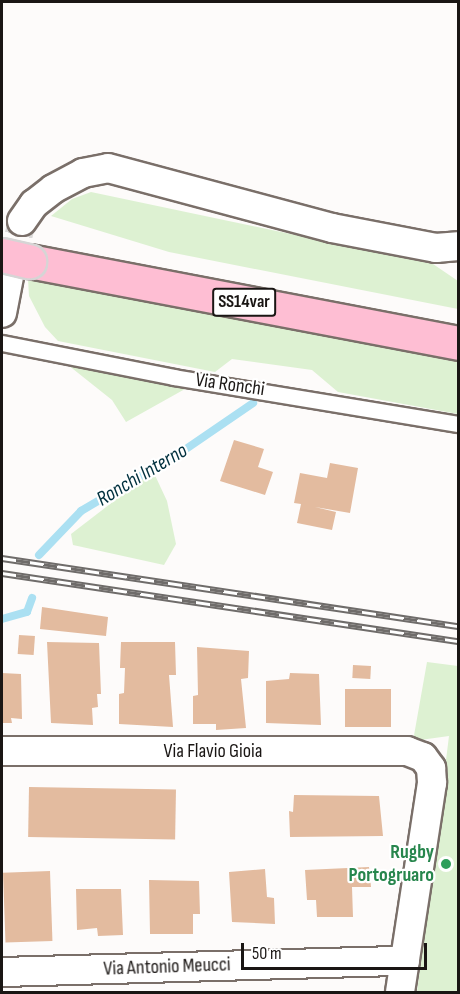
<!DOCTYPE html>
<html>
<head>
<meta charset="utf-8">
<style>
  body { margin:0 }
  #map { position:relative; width:460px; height:994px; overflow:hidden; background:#fdfbfa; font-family:"Sofia Sans Condensed",sans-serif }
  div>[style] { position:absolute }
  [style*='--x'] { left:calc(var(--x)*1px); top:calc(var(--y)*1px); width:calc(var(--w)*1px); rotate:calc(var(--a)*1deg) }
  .green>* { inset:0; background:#ddf1d2 }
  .stream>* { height:8px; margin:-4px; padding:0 4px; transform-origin:4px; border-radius:4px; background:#abe0f2 }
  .building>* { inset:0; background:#e3bb9f; transform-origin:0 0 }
  .minor-tunnel>* { height:28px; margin-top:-14px; transform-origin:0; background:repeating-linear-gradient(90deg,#dbd9d8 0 28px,transparent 0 42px) }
  .roads { filter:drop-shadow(2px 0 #7a6f69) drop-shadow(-2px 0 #7a6f69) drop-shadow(0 2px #7a6f69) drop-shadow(0 -2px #7a6f69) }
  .service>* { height:15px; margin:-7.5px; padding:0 7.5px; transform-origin:7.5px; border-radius:7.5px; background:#fff }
  .minor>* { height:28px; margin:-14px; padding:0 14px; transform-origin:14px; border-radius:14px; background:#fff }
  .trunk>* { height:33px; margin:-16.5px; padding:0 16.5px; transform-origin:16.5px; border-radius:16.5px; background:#febed3 }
  .rail>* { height:7px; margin-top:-3.5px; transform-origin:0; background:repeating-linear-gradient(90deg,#fff 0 14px,#6f6c6a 0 28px); box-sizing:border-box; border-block:2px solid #6f6c6a }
  .bridges { filter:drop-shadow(2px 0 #d6d5d5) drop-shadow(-2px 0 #d6d5d5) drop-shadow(0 2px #d6d5d5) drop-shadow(0 -2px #d6d5d5) }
  .trunk-bridge>* { height:33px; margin:-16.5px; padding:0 16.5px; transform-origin:16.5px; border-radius:16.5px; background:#febed3 }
  .dots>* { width:16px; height:16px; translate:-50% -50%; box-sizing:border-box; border:3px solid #fff; border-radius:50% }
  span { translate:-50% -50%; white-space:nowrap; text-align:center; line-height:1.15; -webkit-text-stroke:4.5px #fff; paint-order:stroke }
  .shield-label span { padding:2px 4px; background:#fff; border:2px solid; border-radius:4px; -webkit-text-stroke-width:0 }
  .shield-label { font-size:18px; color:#1a1614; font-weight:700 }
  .street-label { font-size:20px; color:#1a1614 }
  .leisure-label { font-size:20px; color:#27864d; font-weight:700 }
  .right { translate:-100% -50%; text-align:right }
  .water-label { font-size:21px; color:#00303e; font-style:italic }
  .frame { position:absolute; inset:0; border:3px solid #1a1614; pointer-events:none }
  .scale { position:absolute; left:241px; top:943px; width:186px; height:27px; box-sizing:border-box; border:3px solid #1a1614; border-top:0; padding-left:8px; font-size:18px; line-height:21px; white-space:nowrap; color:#1a1614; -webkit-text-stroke:4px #fff; paint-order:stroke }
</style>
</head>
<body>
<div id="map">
  <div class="green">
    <i style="clip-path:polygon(91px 192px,433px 264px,458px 281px,458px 309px,169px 252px,51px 216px,72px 199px)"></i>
    <i style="clip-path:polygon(28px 279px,458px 362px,458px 414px,338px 392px,312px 370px,232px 359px,215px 372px,58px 341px,45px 327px,29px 296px)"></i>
    <i style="clip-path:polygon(68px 365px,157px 382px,185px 389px,126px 422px,112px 400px)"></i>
    <i style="clip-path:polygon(153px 471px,167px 501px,176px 544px,164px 565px,73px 545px,71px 534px)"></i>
    <i style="clip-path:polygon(427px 662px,458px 666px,458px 992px,417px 992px,449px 736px,413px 741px)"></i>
  </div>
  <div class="stream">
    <i style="--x:39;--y:555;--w:61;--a:-46.3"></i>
    <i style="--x:81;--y:511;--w:118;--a:-30.5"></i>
    <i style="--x:183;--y:451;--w:85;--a:-34.4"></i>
    <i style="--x:2;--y:619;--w:26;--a:-16"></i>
    <i style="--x:27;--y:612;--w:15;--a:-70"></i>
  </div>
  <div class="building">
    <i style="clip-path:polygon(234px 440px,264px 449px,258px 467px,273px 472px,265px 495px,220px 481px)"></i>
    <i style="clip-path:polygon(330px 463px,358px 468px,350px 513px,315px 507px,336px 512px,332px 530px,297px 523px,301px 504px,294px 503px,300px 473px,327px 478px)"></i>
    <i style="clip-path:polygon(42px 607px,108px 617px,106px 636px,40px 629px)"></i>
    <i style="left:19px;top:635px;width:16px;height:19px;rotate:4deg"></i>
    <i style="clip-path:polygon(47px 642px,99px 643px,101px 694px,97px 694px,98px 707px,92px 708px,93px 725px,51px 723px)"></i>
    <i style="clip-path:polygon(121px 642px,175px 642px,176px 675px,169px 675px,173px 727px,119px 724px,119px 694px,124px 693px,125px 668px,120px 668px)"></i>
    <i style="clip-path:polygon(197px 647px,249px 651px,248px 678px,241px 679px,246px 728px,216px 730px,216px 724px,193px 724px,193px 696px,198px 695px)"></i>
    <i style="left:353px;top:665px;width:18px;height:13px;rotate:3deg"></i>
    <i style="clip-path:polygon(2px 673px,21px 674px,22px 719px,11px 718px,12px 723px,2px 723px)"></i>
    <i style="clip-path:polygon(290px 673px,319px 674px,321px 725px,266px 723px,266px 681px,289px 679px)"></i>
    <i style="left:345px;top:689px;width:46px;height:38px"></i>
    <i style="left:29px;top:787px;width:147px;height:50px;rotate:1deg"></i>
    <i style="clip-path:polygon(294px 795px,379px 796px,383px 836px,290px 837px,289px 811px,293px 812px)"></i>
    <i style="clip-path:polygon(369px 867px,371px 887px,352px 887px,353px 917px,317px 917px,316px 900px,307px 900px,305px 870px)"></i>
    <i style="clip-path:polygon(265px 869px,267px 897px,274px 898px,275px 924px,232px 922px,229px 872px)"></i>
    <i style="left:50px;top:871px;width:70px;height:47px;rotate:88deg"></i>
    <i style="clip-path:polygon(149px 880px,199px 881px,200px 914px,193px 914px,193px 934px,150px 934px)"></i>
    <i style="clip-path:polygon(76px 889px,121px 889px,123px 935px,98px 936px,97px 928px,77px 930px)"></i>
  </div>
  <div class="minor-tunnel">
    <i style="--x:9;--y:276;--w:57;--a:-76.7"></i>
  </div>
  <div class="roads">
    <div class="service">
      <i style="--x:2;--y:343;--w:175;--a:11.2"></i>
      <i style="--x:174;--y:377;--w:288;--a:9.4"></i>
    </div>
    <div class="minor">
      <i style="--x:22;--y:221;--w:21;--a:-55"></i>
      <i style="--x:34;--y:204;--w:24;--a:-38"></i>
      <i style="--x:53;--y:189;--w:34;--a:-28"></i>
      <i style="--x:83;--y:173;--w:25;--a:-11"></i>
      <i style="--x:108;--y:168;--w:232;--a:15"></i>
      <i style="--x:332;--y:228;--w:106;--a:10.9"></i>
      <i style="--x:436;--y:248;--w:22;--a:-5"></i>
      <i style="--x:2;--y:313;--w:38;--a:-79"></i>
      <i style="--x:2;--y:751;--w:405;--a:0"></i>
      <i style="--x:407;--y:751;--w:17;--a:21"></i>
      <i style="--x:423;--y:757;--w:14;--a:54"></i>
      <i style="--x:431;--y:768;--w:15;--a:86"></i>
      <i style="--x:432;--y:783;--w:211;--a:98.7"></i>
      <i style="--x:2;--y:972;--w:403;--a:-1.6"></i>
    </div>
    <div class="trunk">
      <i style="--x:29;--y:261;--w:437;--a:10.8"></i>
    </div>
  </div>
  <div class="rail">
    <i style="--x:2;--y:558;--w:461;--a:8.5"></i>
    <i style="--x:2;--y:573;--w:461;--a:8.5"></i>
  </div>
  <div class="bridges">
    <div class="trunk-bridge">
      <i style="--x:2;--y:255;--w:28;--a:13"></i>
    </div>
  </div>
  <div class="dots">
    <i style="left:446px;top:864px;background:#2e9e5b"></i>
  </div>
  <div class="shield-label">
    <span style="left:244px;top:302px">SS14var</span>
  </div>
  <div class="street-label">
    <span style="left:230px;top:385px;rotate:8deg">Via Ronchi</span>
    <span style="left:213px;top:751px">Via Flavio Gioia</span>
    <span style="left:167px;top:967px;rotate:-2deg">Via Antonio Meucci</span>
  </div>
  <div class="leisure-label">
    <span class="right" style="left:434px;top:864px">Rugby<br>Portogruaro</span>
  </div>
  <div class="water-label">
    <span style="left:142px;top:475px;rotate:-31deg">Ronchi Interno</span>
  </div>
  <div class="frame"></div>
  <div class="scale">50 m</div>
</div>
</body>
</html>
